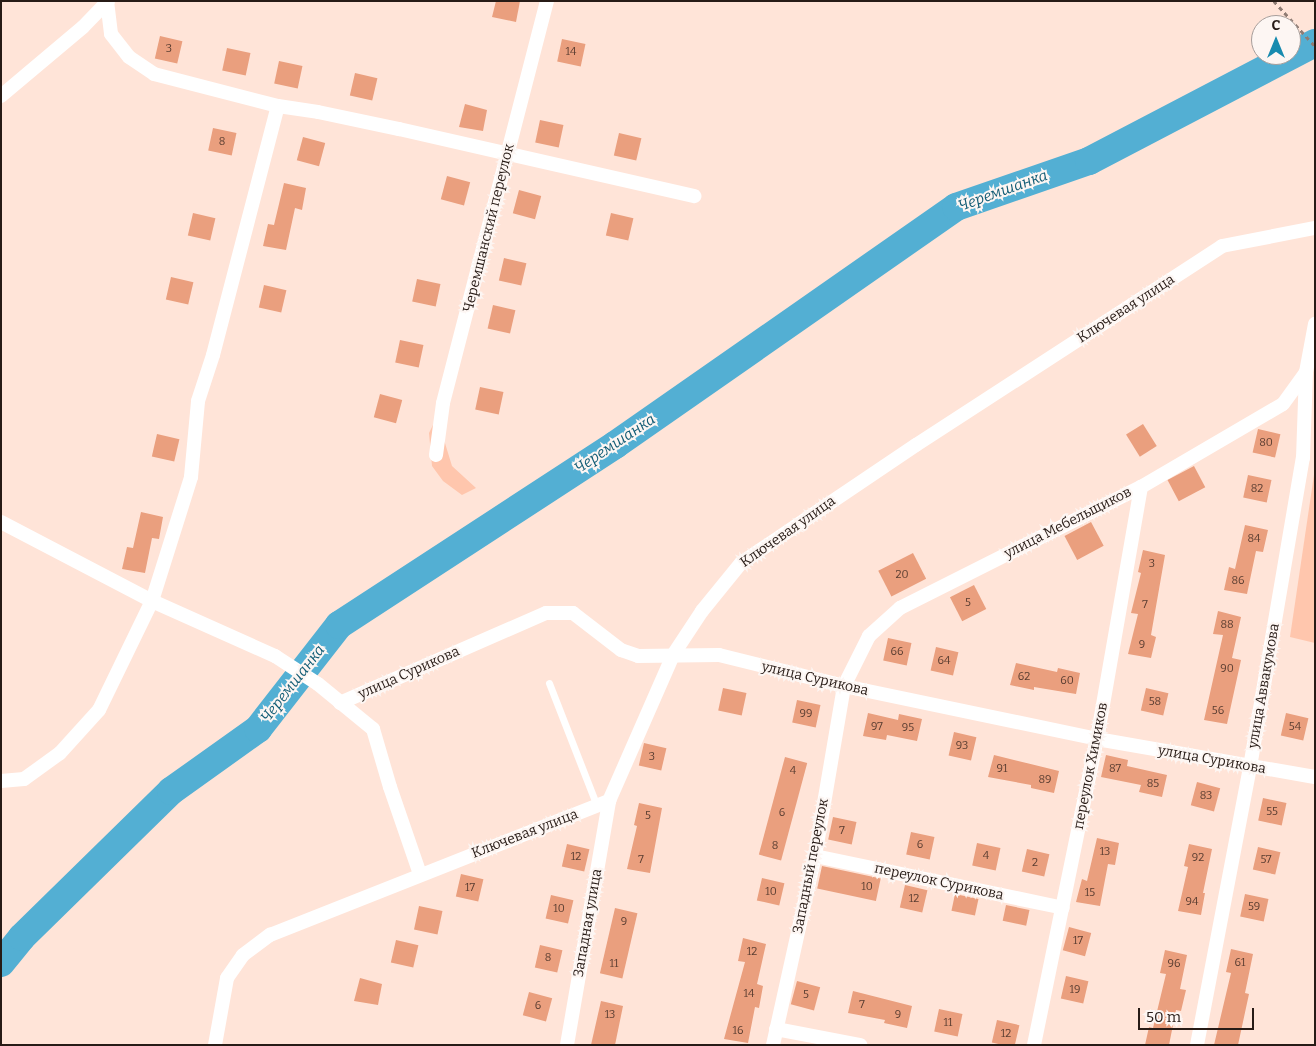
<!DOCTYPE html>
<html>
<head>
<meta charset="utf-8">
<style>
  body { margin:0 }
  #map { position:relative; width:1316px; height:1046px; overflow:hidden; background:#ffe4d8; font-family:Bitter,serif }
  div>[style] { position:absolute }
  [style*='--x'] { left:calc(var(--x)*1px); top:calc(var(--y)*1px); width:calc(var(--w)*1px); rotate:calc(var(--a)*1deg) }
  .green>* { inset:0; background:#ffc6ad }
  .river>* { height:28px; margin:-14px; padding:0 14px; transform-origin:14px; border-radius:14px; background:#53afd3 }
  .building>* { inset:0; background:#ea9f7e; transform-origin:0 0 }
  .path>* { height:2.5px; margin-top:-1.25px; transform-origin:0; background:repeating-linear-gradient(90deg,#8f7c74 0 4px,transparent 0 8px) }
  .lane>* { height:7px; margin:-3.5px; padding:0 3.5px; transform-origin:3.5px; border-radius:3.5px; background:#fff }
  .street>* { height:14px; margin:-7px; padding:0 7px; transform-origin:7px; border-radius:7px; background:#fff }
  span { translate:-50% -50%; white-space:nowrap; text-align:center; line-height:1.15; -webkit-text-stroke:4px #fdf6f3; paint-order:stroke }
  .number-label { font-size:11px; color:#583c30 }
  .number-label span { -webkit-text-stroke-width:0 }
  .street-label { font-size:14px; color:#271b16 }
  .water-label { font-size:15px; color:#105b74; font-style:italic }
  .frame { position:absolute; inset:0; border:2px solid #271b16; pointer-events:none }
  .north { position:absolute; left:1251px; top:15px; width:50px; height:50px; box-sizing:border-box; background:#fdf6f3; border:1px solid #a79e9b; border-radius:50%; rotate:0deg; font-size:14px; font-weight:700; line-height:20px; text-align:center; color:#271b16 }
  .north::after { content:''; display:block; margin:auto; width:18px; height:22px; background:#188baf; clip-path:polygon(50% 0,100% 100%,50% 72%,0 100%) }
  .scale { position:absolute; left:1138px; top:1008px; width:116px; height:22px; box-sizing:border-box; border:2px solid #271b16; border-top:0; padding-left:6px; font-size:15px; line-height:18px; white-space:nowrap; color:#271b16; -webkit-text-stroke:4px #fdf6f3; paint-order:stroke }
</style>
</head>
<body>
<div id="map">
  <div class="green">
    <i style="clip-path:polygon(437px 417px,452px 466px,476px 488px,462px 495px,443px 481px,432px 466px,429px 433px)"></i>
    <i style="clip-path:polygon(1315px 468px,1315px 643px,1290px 637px)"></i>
  </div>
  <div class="river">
    <i style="--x:1;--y:963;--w:33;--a:-51"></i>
    <i style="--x:22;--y:937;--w:209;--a:-44.4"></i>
    <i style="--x:171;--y:791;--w:107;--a:-35.5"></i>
    <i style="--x:258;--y:729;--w:132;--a:-52.1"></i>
    <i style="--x:339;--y:625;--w:330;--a:-33.1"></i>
    <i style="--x:615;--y:445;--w:416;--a:-34.9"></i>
    <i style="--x:956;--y:207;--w:141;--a:-19.1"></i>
    <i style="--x:1089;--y:161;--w:255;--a:-27.6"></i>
  </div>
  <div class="building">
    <i style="clip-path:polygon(496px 1px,520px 1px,516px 22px,492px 17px)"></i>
    <i style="left:160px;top:36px;width:23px;height:23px;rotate:13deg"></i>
    <i style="left:562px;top:39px;width:24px;height:23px;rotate:12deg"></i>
    <i style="left:227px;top:48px;width:24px;height:23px;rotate:12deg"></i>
    <i style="left:279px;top:61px;width:24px;height:23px;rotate:12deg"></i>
    <i style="left:355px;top:73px;width:23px;height:23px;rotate:13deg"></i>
    <i style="clip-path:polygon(465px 104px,487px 110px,483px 131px,459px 127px)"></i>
    <i style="left:540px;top:120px;width:24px;height:23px;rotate:12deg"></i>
    <i style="left:213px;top:128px;width:24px;height:23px;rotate:12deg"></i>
    <i style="left:619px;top:133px;width:23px;height:23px;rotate:13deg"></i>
    <i style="left:303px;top:137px;width:23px;height:24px;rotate:15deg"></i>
    <i style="left:447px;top:176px;width:24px;height:24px;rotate:15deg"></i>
    <i style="clip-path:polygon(284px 183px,306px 188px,302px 210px,295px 208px,286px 250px,263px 246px,268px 224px,274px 225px)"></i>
    <i style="left:519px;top:190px;width:23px;height:24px;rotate:15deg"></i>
    <i style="left:193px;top:213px;width:23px;height:23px;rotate:13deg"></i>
    <i style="left:611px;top:213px;width:23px;height:23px;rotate:13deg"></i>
    <i style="left:504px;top:258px;width:23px;height:23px;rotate:13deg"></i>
    <i style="left:171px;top:277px;width:23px;height:23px;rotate:13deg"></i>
    <i style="left:417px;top:279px;width:24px;height:23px;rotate:12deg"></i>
    <i style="left:264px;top:285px;width:23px;height:23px;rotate:13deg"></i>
    <i style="left:493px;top:305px;width:23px;height:24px;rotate:13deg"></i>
    <i style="left:400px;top:340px;width:24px;height:23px;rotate:12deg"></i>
    <i style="left:480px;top:387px;width:24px;height:23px;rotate:12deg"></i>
    <i style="left:380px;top:394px;width:23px;height:24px;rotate:15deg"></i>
    <i style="left:1143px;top:424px;width:26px;height:20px;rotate:58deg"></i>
    <i style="left:1258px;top:429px;width:23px;height:24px;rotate:13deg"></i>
    <i style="left:157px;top:434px;width:23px;height:23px;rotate:13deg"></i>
    <i style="left:1194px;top:466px;width:24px;height:30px;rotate:62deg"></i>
    <i style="left:1248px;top:475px;width:24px;height:23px;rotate:12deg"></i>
    <i style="clip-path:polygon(141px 512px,163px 517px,159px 539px,152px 538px,145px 573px,122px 569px,127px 547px,133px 548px)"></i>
    <i style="left:1091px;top:522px;width:27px;height:30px;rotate:62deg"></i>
    <i style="clip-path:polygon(1245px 525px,1268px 530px,1263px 552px,1256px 551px,1247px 594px,1224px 590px,1229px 567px,1235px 569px)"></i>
    <i style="clip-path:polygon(1143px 550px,1165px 555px,1151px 635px,1156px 637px,1151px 658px,1128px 654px,1138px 614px,1131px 613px,1141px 573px,1138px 572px)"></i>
    <i style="left:913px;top:553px;width:29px;height:39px;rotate:63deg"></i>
    <i style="left:974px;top:585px;width:27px;height:27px;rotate:63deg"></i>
    <i style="clip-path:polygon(1218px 611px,1241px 617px,1232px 658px,1241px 660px,1227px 724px,1204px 720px,1223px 635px,1213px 634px)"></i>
    <i style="left:888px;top:638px;width:24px;height:23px;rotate:12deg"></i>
    <i style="left:936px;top:647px;width:23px;height:24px;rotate:13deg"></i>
    <i style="clip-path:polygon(1016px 663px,1057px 672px,1058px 668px,1080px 673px,1076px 694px,1034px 687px,1034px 690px,1010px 685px)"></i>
    <i style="left:723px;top:688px;width:24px;height:23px;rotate:12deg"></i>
    <i style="left:1146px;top:688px;width:23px;height:23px;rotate:13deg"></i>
    <i style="left:797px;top:700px;width:24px;height:23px;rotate:12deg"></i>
    <i style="clip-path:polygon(868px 713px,898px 720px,899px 714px,922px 719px,917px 741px,887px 735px,886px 740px,863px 736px)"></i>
    <i style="left:1286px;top:713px;width:23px;height:23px;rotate:13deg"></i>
    <i style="left:954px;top:732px;width:23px;height:24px;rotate:13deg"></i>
    <i style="left:644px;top:743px;width:23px;height:23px;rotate:13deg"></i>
    <i style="clip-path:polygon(994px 755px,1059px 771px,1054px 793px,1031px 788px,1031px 785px,988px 777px)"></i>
    <i style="clip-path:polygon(1106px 755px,1128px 760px,1127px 766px,1167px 775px,1162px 797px,1139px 792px,1141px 785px,1101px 777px)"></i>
    <i style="left:785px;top:757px;width:23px;height:101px;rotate:15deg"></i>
    <i style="left:1197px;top:782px;width:24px;height:24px;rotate:15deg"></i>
    <i style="left:1263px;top:798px;width:24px;height:23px;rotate:12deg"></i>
    <i style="clip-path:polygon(639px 803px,662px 808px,650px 873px,627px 869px,637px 826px,634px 825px)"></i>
    <i style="left:833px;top:817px;width:24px;height:23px;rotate:12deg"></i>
    <i style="left:911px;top:832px;width:24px;height:23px;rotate:12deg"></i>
    <i style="clip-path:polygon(1097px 838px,1119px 843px,1115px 865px,1108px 864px,1100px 906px,1076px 902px,1082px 879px,1087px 881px)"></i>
    <i style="left:977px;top:843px;width:24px;height:23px;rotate:12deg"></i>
    <i style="left:567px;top:844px;width:23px;height:23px;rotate:13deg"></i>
    <i style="clip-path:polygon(1189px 844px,1212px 849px,1203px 893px,1205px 893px,1201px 915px,1178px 911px,1188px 867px,1184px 866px)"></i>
    <i style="left:1258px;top:847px;width:23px;height:23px;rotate:13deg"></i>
    <i style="left:1027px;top:849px;width:23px;height:23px;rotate:13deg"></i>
    <i style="left:822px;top:866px;width:60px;height:23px;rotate:12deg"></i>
    <i style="left:461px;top:874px;width:23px;height:23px;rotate:13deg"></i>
    <i style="left:762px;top:878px;width:23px;height:23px;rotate:13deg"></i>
    <i style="left:905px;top:885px;width:23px;height:23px;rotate:13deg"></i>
    <i style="left:955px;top:894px;width:24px;height:17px;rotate:12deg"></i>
    <i style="left:1245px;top:894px;width:24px;height:23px;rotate:12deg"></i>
    <i style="left:551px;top:895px;width:23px;height:24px;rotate:13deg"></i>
    <i style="left:1006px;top:905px;width:24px;height:16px;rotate:12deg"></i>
    <i style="left:419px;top:906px;width:24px;height:24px;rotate:12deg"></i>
    <i style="left:615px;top:908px;width:23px;height:67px;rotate:13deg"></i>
    <i style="left:1069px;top:927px;width:23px;height:24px;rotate:15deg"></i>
    <i style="clip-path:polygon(743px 938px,766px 944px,757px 984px,763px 986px,759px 1008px,755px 1007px,748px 1043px,724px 1039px,745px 962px,738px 961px)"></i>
    <i style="left:396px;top:940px;width:23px;height:23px;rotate:13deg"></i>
    <i style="left:540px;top:945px;width:23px;height:23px;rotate:13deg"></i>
    <i style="clip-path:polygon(1231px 949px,1253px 954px,1245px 993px,1249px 994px,1238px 1045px,1214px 1045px,1231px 973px,1226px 972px)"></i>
    <i style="clip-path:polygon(1165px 950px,1187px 955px,1180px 989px,1186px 990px,1181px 1011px,1176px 1010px,1169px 1045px,1145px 1045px,1149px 1027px,1153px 1028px,1166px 974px,1160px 973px)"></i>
    <i style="left:1066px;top:976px;width:23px;height:23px;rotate:13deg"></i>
    <i style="clip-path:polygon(360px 978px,382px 984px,378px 1005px,354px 1001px)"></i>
    <i style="left:797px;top:981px;width:24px;height:24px;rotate:15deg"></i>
    <i style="clip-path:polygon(853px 991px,912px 1006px,907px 1028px,884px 1023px,885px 1020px,848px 1013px)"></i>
    <i style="left:529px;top:992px;width:24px;height:24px;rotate:15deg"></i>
    <i style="clip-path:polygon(601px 1001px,623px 1006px,615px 1045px,591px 1045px)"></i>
    <i style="left:939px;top:1009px;width:24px;height:23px;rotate:12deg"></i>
    <i style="left:997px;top:1020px;width:23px;height:23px;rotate:13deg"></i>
  </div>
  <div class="path">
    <i style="--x:1274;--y:1;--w:61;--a:47.7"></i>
  </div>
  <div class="lane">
    <i style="--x:549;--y:683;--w:132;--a:68.7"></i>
  </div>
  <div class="street">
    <i style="--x:107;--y:1;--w:33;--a:83"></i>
    <i style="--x:111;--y:34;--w:29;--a:52"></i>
    <i style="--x:129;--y:57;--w:30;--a:34"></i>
    <i style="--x:154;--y:74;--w:128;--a:14.5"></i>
    <i style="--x:278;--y:106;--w:40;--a:8.5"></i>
    <i style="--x:318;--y:112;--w:83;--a:11.9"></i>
    <i style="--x:399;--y:129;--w:303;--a:12.8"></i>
    <i style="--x:1;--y:96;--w:107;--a:-40.1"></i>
    <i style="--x:83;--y:27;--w:36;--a:-46"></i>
    <i style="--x:436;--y:455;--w:52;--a:-82.3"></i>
    <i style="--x:443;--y:403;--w:415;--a:-75.5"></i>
    <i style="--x:1;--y:522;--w:170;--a:27.6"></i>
    <i style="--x:152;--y:601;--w:135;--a:24.1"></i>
    <i style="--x:275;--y:656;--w:51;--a:33.1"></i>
    <i style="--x:318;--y:684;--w:71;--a:39.3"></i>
    <i style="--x:373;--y:729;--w:60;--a:73.7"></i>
    <i style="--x:390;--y:787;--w:92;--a:71"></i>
    <i style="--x:340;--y:703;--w:225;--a:-23.6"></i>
    <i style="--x:546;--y:613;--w:27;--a:0"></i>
    <i style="--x:573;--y:613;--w:61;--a:37.6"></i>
    <i style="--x:621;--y:650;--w:18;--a:19"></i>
    <i style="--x:638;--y:656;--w:81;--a:-0.7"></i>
    <i style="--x:719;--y:655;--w:129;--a:13.9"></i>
    <i style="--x:844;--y:686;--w:258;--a:11.8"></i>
    <i style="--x:1097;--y:739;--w:221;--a:9.9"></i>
    <i style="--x:1;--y:781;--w:23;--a:-5"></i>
    <i style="--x:24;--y:779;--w:44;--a:-35.8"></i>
    <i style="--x:60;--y:753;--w:58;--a:-47.8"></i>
    <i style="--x:99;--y:710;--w:121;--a:-64.1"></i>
    <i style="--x:152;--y:601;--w:130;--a:-72.5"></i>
    <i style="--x:191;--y:477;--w:76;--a:-84.7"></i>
    <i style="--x:198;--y:401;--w:48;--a:-71.9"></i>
    <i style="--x:213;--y:355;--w:257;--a:-75.4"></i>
    <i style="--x:815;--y:856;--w:253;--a:11.8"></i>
    <i style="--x:776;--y:1029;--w:86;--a:10.8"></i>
    <i style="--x:215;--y:1045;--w:68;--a:-79.8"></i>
    <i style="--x:227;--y:978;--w:28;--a:-55"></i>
    <i style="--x:243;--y:955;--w:34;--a:-37"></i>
    <i style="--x:270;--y:935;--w:365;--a:-21.6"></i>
    <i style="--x:609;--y:801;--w:159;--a:-66.3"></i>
    <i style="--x:673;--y:655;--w:53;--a:-56.6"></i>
    <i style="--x:702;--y:611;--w:62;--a:-50.9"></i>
    <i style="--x:741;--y:563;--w:211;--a:-34"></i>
    <i style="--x:916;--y:445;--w:365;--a:-33"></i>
    <i style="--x:1222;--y:246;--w:95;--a:-11"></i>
    <i style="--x:567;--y:1045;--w:248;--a:-80.2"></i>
    <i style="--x:773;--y:1045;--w:194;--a:-77.5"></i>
    <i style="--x:815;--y:856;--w:172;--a:-80.3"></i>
    <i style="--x:844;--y:686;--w:56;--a:-63.4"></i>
    <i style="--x:869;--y:636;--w:42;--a:-42.1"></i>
    <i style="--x:900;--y:608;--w:270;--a:-26.7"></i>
    <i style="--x:1141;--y:487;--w:164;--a:-30.3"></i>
    <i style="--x:1283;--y:404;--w:39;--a:-54"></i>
    <i style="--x:1034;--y:1045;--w:312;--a:-78.4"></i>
    <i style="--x:1097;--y:739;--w:256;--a:-80.1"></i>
    <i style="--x:1197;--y:1045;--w:283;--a:-79.2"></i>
    <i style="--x:1250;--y:767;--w:314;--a:-80.3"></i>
    <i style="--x:1303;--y:458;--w:86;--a:-88"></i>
    <i style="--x:1306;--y:372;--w:49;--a:-79.4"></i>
  </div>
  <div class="number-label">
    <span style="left:169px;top:49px">3</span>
    <span style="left:571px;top:52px">14</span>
    <span style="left:222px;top:142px">8</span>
    <span style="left:1266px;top:443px">80</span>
    <span style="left:1257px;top:489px">82</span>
    <span style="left:1254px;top:539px">84</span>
    <span style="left:1152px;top:564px">3</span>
    <span style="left:902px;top:575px">20</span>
    <span style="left:1238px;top:581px">86</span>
    <span style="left:968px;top:603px">5</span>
    <span style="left:1145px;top:605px">7</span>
    <span style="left:1227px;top:625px">88</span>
    <span style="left:1142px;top:645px">9</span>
    <span style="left:897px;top:652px">66</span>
    <span style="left:944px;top:661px">64</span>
    <span style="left:1227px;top:669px">90</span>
    <span style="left:1024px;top:677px">62</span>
    <span style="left:1067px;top:681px">60</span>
    <span style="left:1155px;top:702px">58</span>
    <span style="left:1218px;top:711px">56</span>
    <span style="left:806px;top:714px">99</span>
    <span style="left:877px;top:727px">97</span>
    <span style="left:1295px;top:727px">54</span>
    <span style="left:908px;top:728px">95</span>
    <span style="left:962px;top:746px">93</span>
    <span style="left:652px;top:757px">3</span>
    <span style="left:1002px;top:769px">91</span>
    <span style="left:1115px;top:769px">87</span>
    <span style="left:793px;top:771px">4</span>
    <span style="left:1045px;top:780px">89</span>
    <span style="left:1153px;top:784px">85</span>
    <span style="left:1206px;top:796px">83</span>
    <span style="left:1272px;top:812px">55</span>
    <span style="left:782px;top:813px">6</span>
    <span style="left:648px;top:816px">5</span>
    <span style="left:842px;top:831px">7</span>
    <span style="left:920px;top:845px">6</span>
    <span style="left:775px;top:846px">8</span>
    <span style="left:1105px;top:852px">13</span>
    <span style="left:986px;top:856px">4</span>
    <span style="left:576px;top:857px">12</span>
    <span style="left:1198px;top:858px">92</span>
    <span style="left:641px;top:860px">7</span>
    <span style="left:1266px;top:860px">57</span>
    <span style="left:1035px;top:863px">2</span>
    <span style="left:867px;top:887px">10</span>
    <span style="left:470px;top:888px">17</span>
    <span style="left:771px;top:892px">10</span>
    <span style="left:1090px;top:893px">15</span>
    <span style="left:914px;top:899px">12</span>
    <span style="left:1192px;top:902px">94</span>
    <span style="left:1254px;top:907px">59</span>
    <span style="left:559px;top:909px">10</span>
    <span style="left:624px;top:922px">9</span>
    <span style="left:1078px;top:941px">17</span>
    <span style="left:752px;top:952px">12</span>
    <span style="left:548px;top:958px">8</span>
    <span style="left:1240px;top:963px">61</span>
    <span style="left:614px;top:964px">11</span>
    <span style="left:1174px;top:964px">96</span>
    <span style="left:1075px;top:990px">19</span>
    <span style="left:749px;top:994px">14</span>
    <span style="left:806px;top:995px">5</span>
    <span style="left:862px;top:1005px">7</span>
    <span style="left:538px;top:1006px">6</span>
    <span style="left:610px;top:1015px">13</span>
    <span style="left:898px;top:1015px">9</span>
    <span style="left:948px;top:1023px">11</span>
    <span style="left:738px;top:1031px">16</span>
    <span style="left:1006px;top:1034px">12</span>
  </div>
  <div class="street-label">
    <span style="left:489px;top:228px;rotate:-76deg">Черемшанский переулок</span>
    <span style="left:1126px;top:309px;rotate:-33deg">Ключевая улица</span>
    <span style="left:1068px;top:523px;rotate:-27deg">улица Мебельщиков</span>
    <span style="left:788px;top:532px;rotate:-35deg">Ключевая улица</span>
    <span style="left:409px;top:673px;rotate:-24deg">улица Сурикова</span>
    <span style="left:815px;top:679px;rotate:13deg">улица Сурикова</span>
    <span style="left:1264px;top:686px;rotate:-80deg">улица Аввакумова</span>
    <span style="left:1212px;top:760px;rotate:10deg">улица Сурикова</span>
    <span style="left:1091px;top:766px;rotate:-79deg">переулок Химиков</span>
    <span style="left:525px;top:834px;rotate:-21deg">Ключевая улица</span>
    <span style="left:811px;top:866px;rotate:-79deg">Западный переулок</span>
    <span style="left:939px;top:882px;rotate:12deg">переулок Сурикова</span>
    <span style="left:588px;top:923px;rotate:-80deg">Западная улица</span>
  </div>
  <div class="water-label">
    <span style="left:1003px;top:191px;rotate:-20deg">Черемшанка</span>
    <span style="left:615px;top:444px;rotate:-34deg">Черемшанка</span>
    <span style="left:293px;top:684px;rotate:-52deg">Черемшанка</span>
  </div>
  <div class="frame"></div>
  <div class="north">С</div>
  <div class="scale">50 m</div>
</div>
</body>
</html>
